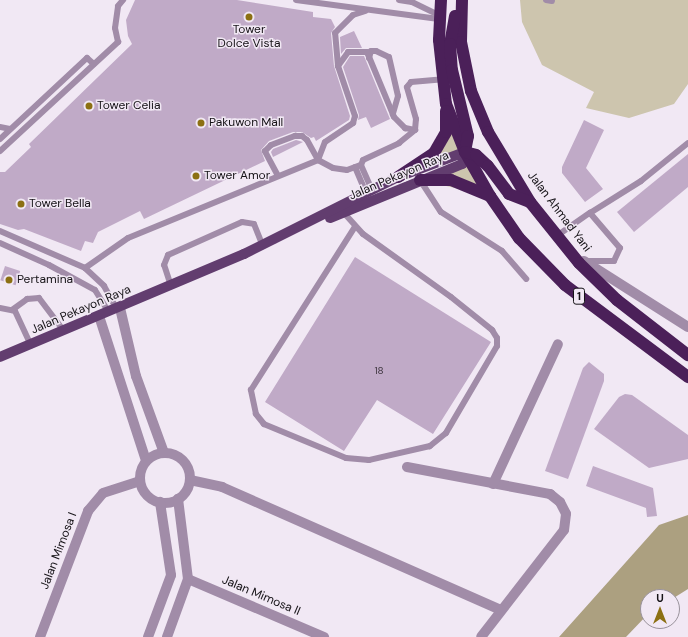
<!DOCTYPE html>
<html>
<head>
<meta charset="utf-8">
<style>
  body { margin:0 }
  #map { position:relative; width:688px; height:637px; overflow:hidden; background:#f1e8f4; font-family:"DM Sans",sans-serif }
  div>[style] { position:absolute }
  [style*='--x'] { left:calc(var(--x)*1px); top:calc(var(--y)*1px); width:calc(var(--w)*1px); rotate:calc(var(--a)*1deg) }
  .green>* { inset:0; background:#cdc5ae }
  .water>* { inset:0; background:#aca080 }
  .building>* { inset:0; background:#c0aac7; transform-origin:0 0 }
  .lane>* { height:6px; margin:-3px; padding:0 3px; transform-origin:3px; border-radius:3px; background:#a18ca8 }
  .street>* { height:10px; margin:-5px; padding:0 5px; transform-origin:5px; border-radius:5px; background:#a18ca8 }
  .street>.ring { margin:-5px; padding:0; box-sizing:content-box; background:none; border:10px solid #a18ca8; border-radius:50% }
  .primary>* { height:10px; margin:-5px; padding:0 5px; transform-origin:5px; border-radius:5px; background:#623d6f }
  .highway>* { height:12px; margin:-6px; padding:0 6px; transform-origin:6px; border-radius:6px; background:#4b2059 }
  .dots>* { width:11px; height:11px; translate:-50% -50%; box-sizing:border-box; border:2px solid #f1e8f4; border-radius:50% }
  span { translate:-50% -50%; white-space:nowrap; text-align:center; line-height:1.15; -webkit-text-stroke:3px #f1e8f4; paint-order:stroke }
  .number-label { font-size:10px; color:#403842 }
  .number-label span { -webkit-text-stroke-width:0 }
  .shield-label span { padding:1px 3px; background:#f1e8f4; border:1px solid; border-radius:3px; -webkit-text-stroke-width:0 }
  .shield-label { font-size:11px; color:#151216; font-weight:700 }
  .poi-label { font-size:12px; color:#151216 }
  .left { translate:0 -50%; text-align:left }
  .street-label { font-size:12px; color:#151216 }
  .north { position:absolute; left:640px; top:589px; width:40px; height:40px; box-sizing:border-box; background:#f1e8f4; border:1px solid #99929b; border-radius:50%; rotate:0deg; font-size:11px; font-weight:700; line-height:16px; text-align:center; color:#151216 }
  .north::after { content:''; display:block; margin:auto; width:14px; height:18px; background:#8c7013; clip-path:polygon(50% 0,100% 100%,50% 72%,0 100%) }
</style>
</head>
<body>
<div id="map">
  <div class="green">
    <i style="clip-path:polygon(520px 0,688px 0,688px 84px,674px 104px,629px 118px,586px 108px,594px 92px,542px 65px,522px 22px)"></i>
    <i style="clip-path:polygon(446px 104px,490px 196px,420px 180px,462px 164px,465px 153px,398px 177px,434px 153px,446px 132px)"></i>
  </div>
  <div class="water">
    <i style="clip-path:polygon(688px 515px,688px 589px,672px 599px,648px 597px,648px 614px,626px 637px,559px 637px,659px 525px)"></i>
  </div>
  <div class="building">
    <i style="clip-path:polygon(135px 0,237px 0,313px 12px,313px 17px,331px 19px,335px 27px,331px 33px,334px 66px,350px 116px,349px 120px,316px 141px,314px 137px,311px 138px,302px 132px,293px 132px,269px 141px,261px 150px,265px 161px,144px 219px,140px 211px,98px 232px,93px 243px,85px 241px,81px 251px,24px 229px,18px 230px,0 224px,0 172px,5px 172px,31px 147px,29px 144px,132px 44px,128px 36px,126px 20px)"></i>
    <i style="clip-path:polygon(354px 31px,362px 48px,346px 48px,341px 54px,340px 37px)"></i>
    <i style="clip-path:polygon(350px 56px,364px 56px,390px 119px,371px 128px,366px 117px,358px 120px,359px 115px,343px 67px)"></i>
    <i style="clip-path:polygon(584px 120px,604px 130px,586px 168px,603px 189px,585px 202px,562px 173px,562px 167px)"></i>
    <i style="clip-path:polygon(296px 140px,303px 142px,273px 157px,271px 152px,273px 149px)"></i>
    <i style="clip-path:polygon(688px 154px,688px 187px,634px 232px,617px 212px)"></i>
    <i style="clip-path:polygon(355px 257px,491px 342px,433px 434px,377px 400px,344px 451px,265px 402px)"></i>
    <i style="left:5px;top:266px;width:16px;height:15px;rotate:18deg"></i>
    <i style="clip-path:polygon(589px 362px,604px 374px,604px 381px,568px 479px,545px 471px,583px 368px)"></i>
    <i style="clip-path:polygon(625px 394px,632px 395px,688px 435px,688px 459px,649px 468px,594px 429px,619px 397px)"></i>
    <i style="clip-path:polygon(593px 466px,653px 488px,657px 516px,647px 517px,646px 508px,586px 486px)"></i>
  </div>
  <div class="lane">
    <i style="--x:296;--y:0;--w:144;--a:7.6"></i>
    <i style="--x:399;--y:0;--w:13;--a:9"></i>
    <i style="--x:412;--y:2;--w:30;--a:26"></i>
    <i style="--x:546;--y:0;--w:6;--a:9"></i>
    <i style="--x:369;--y:58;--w:7;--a:-74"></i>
    <i style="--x:371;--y:51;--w:5;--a:0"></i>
    <i style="--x:376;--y:51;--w:14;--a:25"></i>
    <i style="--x:389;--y:57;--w:40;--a:77"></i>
    <i style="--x:398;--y:96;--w:19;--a:106"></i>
    <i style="--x:338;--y:66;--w:33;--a:-95"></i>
    <i style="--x:335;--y:33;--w:25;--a:-45"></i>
    <i style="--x:353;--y:15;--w:13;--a:-18"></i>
    <i style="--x:0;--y:127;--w:10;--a:11"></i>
    <i style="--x:0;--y:139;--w:119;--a:-43"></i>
    <i style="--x:87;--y:58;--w:9;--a:41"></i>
    <i style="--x:0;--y:151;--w:161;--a:-42.7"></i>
    <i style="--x:118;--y:42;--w:14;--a:-102"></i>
    <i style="--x:115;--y:28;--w:22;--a:-82"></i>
    <i style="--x:118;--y:6;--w:8;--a:-50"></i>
    <i style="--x:355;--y:167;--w:28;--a:67"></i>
    <i style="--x:277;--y:174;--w:26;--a:-118"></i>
    <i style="--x:265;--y:151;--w:8;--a:-45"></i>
    <i style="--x:271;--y:145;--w:26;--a:-21"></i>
    <i style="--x:295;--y:136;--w:7;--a:0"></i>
    <i style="--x:302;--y:136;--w:6;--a:39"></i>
    <i style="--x:307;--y:140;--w:23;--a:61"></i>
    <i style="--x:318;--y:160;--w:17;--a:28"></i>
    <i style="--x:333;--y:168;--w:14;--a:8"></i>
    <i style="--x:347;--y:170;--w:15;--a:-20"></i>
    <i style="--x:420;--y:180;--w:38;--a:57"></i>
    <i style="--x:441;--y:212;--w:72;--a:32.6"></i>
    <i style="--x:502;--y:251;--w:37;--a:49"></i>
    <i style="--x:372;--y:190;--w:27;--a:-114"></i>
    <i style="--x:361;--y:165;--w:5;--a:-68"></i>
    <i style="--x:363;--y:160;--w:40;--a:-25"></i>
    <i style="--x:399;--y:143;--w:21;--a:-39"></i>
    <i style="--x:415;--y:130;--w:11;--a:-85"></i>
    <i style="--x:416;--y:119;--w:33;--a:-106"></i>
    <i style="--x:407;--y:87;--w:6;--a:-51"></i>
    <i style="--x:411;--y:82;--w:32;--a:-5"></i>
    <i style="--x:344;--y:213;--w:28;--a:48"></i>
    <i style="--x:363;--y:234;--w:108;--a:35.6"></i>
    <i style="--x:451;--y:297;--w:53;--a:38.8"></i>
    <i style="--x:492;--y:330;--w:9;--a:58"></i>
    <i style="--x:497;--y:338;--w:8;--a:90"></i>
    <i style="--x:497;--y:346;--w:101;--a:120.4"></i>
    <i style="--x:446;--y:433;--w:21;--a:141"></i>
    <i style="--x:430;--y:446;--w:63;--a:167.1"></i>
    <i style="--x:369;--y:460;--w:23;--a:-175"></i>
    <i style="--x:346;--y:458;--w:89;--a:-157.5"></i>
    <i style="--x:264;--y:424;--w:13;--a:-129"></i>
    <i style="--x:256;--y:414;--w:25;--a:-102"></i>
    <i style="--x:251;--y:390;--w:193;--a:-57.5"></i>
    <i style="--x:590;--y:213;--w:60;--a:-32.1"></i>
    <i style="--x:641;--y:181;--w:60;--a:-39"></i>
    <i style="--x:0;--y:231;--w:93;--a:23.5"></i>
    <i style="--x:85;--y:268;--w:26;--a:43"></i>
    <i style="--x:104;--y:286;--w:26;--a:61"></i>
    <i style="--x:558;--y:235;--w:39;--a:-35"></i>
    <i style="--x:590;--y:213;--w:46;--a:49.4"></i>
    <i style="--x:620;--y:248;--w:14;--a:115"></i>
    <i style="--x:614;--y:261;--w:29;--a:180"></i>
    <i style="--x:0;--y:243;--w:54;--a:24.2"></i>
    <i style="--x:49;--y:265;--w:52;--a:28.5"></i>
    <i style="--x:95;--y:290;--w:26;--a:58"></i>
    <i style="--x:85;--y:268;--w:52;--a:-34.9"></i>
    <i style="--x:128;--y:238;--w:205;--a:-22.3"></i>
    <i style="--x:318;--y:160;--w:19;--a:-69"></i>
    <i style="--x:325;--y:142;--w:34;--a:-34"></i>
    <i style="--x:353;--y:123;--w:7;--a:-74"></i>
    <i style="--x:355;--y:116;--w:53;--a:-108.8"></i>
    <i style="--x:338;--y:66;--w:17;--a:-54"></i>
    <i style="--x:348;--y:52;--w:19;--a:0"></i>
    <i style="--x:367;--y:52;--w:70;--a:67.4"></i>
    <i style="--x:394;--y:117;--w:16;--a:45"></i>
    <i style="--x:405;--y:128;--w:10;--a:11"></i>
    <i style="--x:171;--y:286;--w:22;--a:-108"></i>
    <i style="--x:164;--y:265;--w:11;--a:-68"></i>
    <i style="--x:168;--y:255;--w:81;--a:-24"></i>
    <i style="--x:242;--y:222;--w:12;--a:9"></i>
    <i style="--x:254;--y:224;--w:24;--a:68"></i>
    <i style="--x:0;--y:308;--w:15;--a:11"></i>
    <i style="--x:15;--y:311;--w:38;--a:65"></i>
    <i style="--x:12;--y:310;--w:19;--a:-36"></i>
    <i style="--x:27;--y:299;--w:12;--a:-5"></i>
    <i style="--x:39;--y:298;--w:41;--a:52.9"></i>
  </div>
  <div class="street">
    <i style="--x:584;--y:261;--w:123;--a:32.4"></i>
    <i style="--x:120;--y:308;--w:70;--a:76.8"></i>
    <i style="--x:136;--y:376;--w:82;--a:70"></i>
    <i style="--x:99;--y:316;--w:152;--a:72"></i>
    <i class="ring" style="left:140px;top:453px;width:40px;height:40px"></i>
    <i style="--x:407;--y:467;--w:146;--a:10.7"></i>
    <i style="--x:550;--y:494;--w:13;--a:39"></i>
    <i style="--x:560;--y:502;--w:13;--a:63"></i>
    <i style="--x:566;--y:514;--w:16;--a:97"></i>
    <i style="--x:564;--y:530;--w:135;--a:127.8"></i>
    <i style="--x:190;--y:480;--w:33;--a:12"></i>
    <i style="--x:222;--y:487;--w:305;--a:23.8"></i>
    <i style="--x:493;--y:484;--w:154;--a:-65.1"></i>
    <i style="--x:188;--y:579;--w:148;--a:23.1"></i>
    <i style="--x:40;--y:637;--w:135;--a:-69.1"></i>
    <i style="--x:88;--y:511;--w:23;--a:-50"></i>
    <i style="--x:103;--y:493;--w:39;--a:-18"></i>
    <i style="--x:148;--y:637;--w:66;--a:-69.6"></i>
    <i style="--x:171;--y:575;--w:74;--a:-98.6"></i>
    <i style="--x:167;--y:637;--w:62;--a:-70.1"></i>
    <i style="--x:188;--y:579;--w:81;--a:-97.1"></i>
  </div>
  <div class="primary">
    <i style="--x:330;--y:218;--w:143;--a:-22.2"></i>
    <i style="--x:462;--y:164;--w:12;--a:-76"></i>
    <i style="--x:0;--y:357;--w:265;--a:-22.9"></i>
    <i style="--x:244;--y:254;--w:172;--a:-26.6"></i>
    <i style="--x:398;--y:177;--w:72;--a:-20.5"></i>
  </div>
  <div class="highway">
    <i style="--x:441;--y:0;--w:40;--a:92.9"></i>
    <i style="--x:439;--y:40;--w:64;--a:83.8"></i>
    <i style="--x:446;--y:104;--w:52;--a:68.4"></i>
    <i style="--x:465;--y:152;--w:51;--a:60.4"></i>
    <i style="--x:490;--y:196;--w:51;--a:55.4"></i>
    <i style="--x:519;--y:238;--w:66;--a:45.6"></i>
    <i style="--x:565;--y:285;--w:154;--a:36.8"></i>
    <i style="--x:462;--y:0;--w:42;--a:91.4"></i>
    <i style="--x:461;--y:42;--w:50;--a:78.5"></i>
    <i style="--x:471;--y:91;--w:44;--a:67.5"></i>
    <i style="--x:488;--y:132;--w:82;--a:59"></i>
    <i style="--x:530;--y:202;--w:78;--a:51.2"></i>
    <i style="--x:579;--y:263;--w:53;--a:44.2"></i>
    <i style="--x:617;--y:300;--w:90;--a:37.8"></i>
    <i style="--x:455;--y:16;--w:28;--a:100"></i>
    <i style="--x:450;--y:44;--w:26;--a:86"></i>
    <i style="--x:452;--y:70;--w:68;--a:76.4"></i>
    <i style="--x:468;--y:136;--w:15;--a:101"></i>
    <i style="--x:465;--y:152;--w:11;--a:15"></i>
    <i style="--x:476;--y:155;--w:16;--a:43"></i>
    <i style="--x:488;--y:166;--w:35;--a:53"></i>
    <i style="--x:509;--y:194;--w:22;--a:21"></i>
    <i style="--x:398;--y:177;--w:43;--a:-33.7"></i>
    <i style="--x:434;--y:153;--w:24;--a:-60"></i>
    <i style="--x:446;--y:132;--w:21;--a:-90"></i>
    <i style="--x:420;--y:180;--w:31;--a:0"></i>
    <i style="--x:451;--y:180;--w:42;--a:22.3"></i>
  </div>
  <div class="dots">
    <i style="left:249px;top:17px;background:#8c7013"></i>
    <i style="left:89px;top:106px;background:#8c7013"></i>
    <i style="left:201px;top:123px;background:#8c7013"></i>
    <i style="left:196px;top:176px;background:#8c7013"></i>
    <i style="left:21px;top:204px;background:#8c7013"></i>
    <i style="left:9px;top:280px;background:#8c7013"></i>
  </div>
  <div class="number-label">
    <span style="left:379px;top:371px">18</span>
  </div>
  <div class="shield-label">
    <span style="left:579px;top:296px">1</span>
  </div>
  <div class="poi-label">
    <span style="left:249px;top:37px">Tower<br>Dolce Vista</span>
    <span class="left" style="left:97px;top:106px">Tower Celia</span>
    <span class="left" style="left:209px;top:123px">Pakuwon Mall</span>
    <span class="left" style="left:204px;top:176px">Tower Amor</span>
    <span class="left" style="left:29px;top:204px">Tower Bella</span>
    <span class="left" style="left:17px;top:280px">Pertamina</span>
  </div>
  <div class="street-label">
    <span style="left:399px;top:176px;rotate:-23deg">Jalan Pekayon Raya</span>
    <span style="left:559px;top:212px;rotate:53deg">Jalan Ahmad Yani</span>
    <span style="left:81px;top:310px;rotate:-23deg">Jalan Pekayon Raya</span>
    <span style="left:59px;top:551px;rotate:-69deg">Jalan Mimosa I</span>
    <span style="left:261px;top:596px;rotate:23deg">Jalan Mimosa II</span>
  </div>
  <div class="north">U</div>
</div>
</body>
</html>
